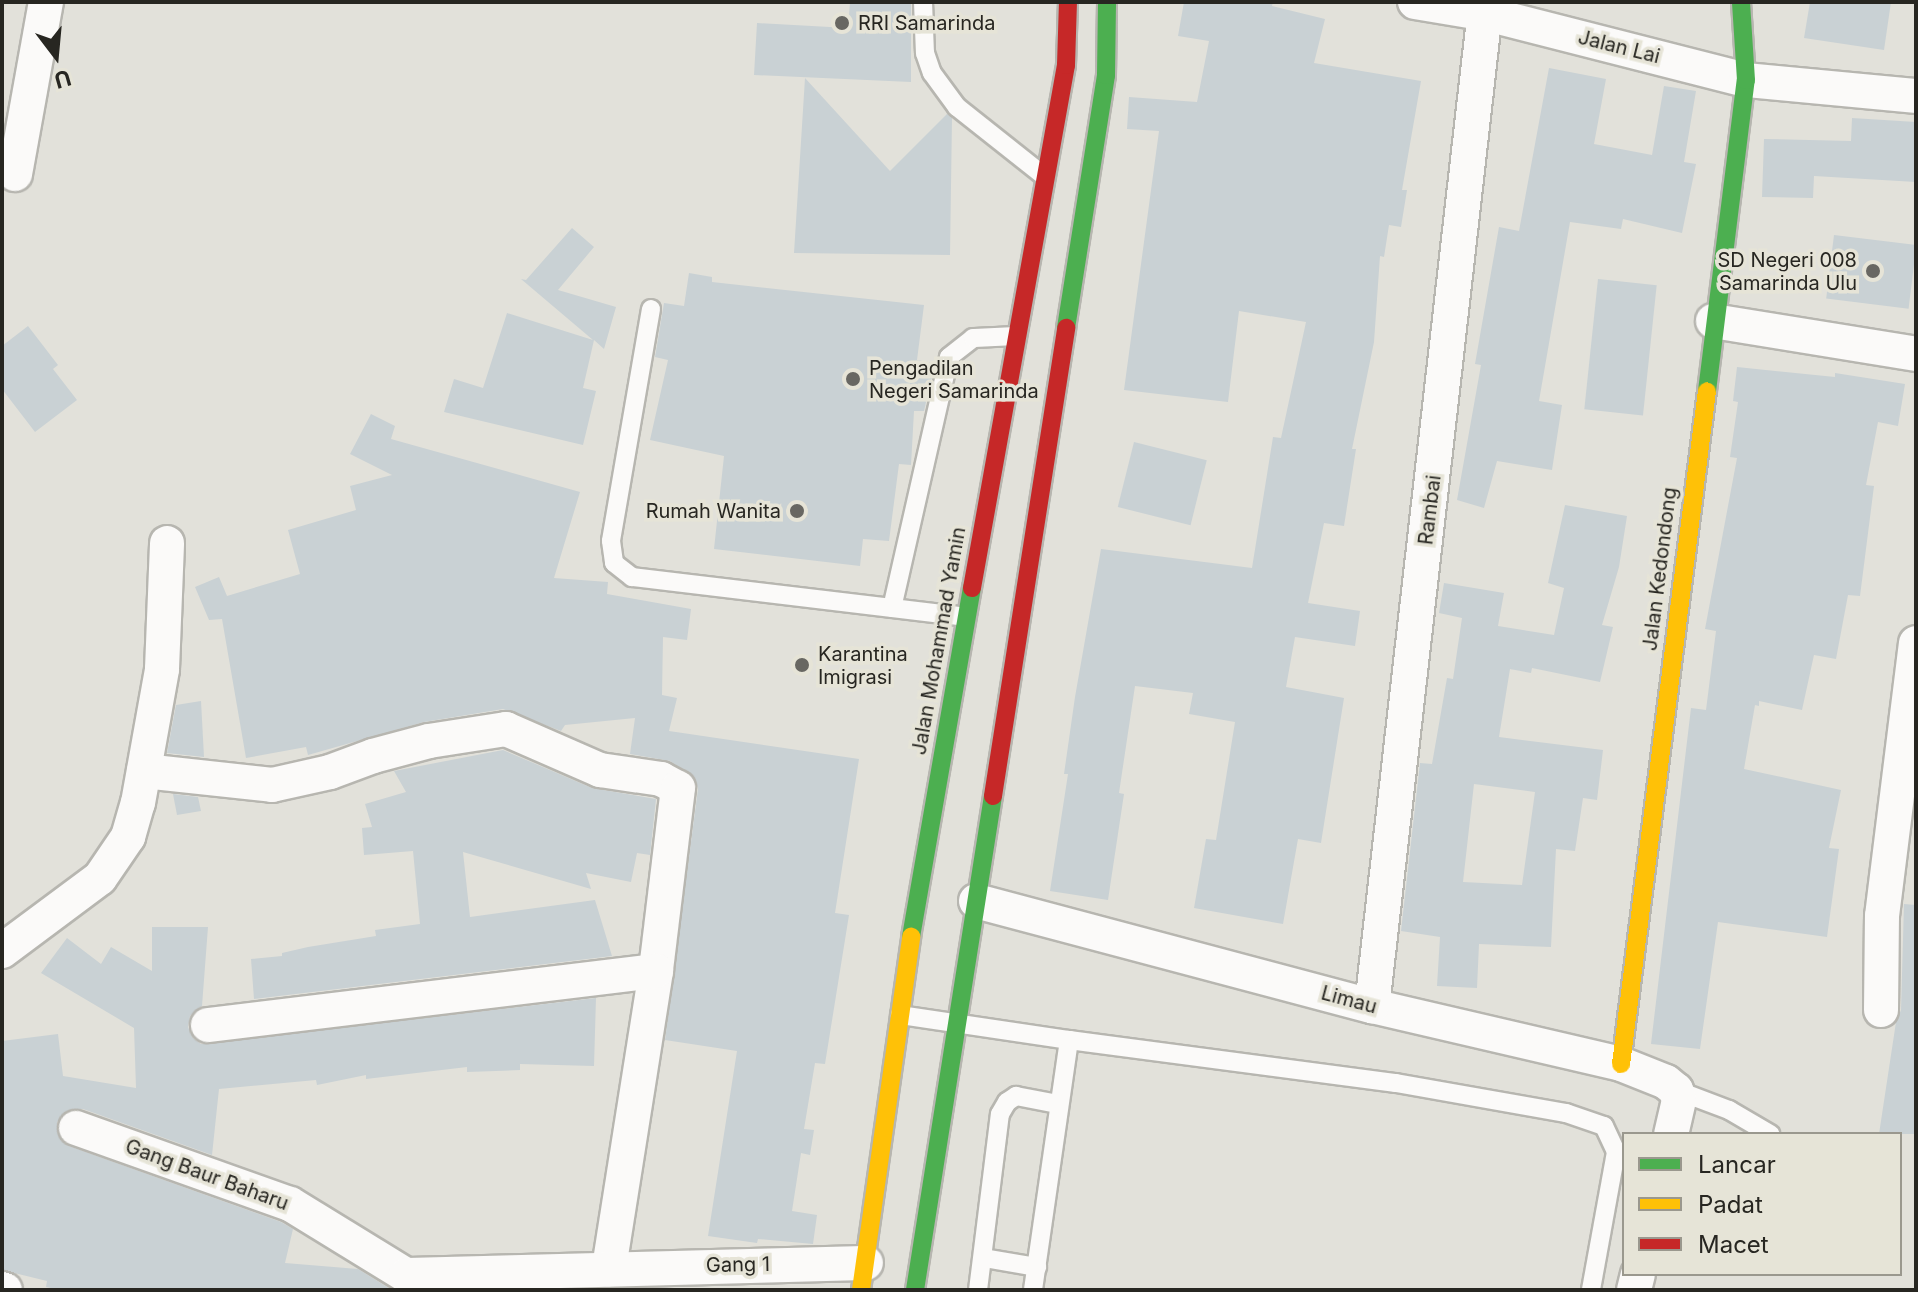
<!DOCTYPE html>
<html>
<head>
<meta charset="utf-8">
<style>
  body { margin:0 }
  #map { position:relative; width:1918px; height:1292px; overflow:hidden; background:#e2e1da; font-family:Inter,sans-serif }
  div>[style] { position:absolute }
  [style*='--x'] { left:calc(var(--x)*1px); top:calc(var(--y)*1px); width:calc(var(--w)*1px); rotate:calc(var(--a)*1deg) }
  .building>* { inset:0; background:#c9d1d4; transform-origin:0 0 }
  .roads { filter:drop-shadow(2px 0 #b7b6b0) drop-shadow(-2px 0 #b7b6b0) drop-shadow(0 2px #b7b6b0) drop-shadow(0 -2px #b7b6b0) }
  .lane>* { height:18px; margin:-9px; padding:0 9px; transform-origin:9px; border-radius:9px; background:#fbfaf9 }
  .street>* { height:34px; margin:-17px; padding:0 17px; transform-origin:17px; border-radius:17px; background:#fbfaf9 }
  .fast>* { height:18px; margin:-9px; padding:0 9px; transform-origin:9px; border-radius:9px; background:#4caf50 }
  .slow>* { height:18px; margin:-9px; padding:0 9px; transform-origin:9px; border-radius:9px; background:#ffc107 }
  .jam>* { height:18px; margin:-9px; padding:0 9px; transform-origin:9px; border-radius:9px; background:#c62828 }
  .dots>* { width:22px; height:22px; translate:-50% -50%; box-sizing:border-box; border:4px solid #e6e4d7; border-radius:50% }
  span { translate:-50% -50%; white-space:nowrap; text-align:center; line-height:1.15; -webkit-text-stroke:7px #e6e4d7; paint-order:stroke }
  .poi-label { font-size:20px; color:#272621 }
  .left { translate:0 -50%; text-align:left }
  .right { translate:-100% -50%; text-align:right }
  .street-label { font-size:20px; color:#272621 }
  .frame { position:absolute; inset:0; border:4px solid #272621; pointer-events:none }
  .legend { position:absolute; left:1622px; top:1132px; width:280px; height:144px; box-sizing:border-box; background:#e6e4d7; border:2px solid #9a988e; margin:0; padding:10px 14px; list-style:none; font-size:24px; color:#272621 }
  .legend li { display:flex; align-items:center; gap:16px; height:40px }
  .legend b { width:40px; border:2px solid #9a988e }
  .north { position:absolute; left:16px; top:16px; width:80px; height:80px; -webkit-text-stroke:6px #e6e4d7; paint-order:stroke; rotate:164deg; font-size:22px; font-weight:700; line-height:32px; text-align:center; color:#272621 }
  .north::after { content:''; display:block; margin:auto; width:28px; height:36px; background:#272621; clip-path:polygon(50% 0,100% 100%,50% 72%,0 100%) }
</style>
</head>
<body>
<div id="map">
  <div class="building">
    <i style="clip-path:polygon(850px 2px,911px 2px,911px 82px,754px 75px,757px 23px,848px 28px)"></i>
    <i style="clip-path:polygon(1184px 2px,1273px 2px,1272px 6px,1325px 19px,1314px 63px,1421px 81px,1402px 190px,1407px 190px,1401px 227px,1389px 225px,1384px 257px,1380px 256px,1374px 342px,1352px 449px,1356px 449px,1344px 526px,1324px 523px,1308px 603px,1360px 611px,1355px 646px,1295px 637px,1286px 687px,1344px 698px,1321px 843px,1298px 839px,1283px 924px,1194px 908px,1206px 839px,1216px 840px,1235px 722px,1189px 714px,1193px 693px,1135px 686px,1119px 793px,1124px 794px,1108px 900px,1050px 891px,1068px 774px,1064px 774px,1075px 697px,1101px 549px,1252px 568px,1273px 437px,1281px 438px,1306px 322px,1239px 311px,1228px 402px,1124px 390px,1159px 131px,1127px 129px,1129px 97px,1197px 102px,1209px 41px,1178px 36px)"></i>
    <i style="clip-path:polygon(1810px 2px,1891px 2px,1884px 50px,1804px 38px)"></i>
    <i style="clip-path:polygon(1549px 68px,1606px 79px,1594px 144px,1652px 155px,1664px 86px,1696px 91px,1684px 162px,1696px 164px,1682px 233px,1623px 219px,1621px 229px,1570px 222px,1539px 401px,1562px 405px,1552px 470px,1497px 461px,1484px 508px,1457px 500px,1481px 365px,1475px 364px,1499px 227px,1519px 231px)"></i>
    <i style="clip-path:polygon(805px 78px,890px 171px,947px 114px,952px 118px,950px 255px,794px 253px)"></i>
    <i style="clip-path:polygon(1852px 118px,1916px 122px,1916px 182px,1814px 176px,1813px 198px,1762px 197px,1764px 139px,1851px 141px)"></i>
    <i style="clip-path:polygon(572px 228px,594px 247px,558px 290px,616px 307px,604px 349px,594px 340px,583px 388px,596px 391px,583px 445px,444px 412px,454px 379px,483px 388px,507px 313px,593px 340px,521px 279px,526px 280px)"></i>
    <i style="left:1834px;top:235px;width:83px;height:64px;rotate:7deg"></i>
    <i style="clip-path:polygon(689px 273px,712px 277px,712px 282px,924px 305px,917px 360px,935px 363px,924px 411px,914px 411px,911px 465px,899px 464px,889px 541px,863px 539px,860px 566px,714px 549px,724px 456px,650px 440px,668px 360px,655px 357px,664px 303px,684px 306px)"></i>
    <i style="left:1598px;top:279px;width:59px;height:131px;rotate:6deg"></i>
    <i style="clip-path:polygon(28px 326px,58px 365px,53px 369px,77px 400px,35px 432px,2px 389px,2px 346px)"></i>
    <i style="clip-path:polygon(1737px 367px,1835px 377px,1835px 373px,1905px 384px,1898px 426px,1878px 422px,1866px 485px,1874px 486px,1860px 596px,1848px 595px,1836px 659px,1814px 655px,1802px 710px,1759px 701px,1759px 706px,1755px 705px,1744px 769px,1841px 790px,1829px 848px,1839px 849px,1827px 937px,1718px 922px,1700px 1049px,1651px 1044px,1691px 708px,1706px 710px,1716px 631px,1705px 629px,1737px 458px,1730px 457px,1738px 402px,1733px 401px)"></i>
    <i style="clip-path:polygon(371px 414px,395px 426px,391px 439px,580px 492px,554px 578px,608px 582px,607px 594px,691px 609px,687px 640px,663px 637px,662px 695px,677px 698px,669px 731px,859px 759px,835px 913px,849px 915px,825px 1064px,815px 1063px,804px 1129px,814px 1130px,810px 1155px,801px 1153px,792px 1211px,817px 1215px,813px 1244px,758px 1239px,757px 1243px,708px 1236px,737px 1051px,665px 1040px,698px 789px,695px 778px,670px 761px,630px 754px,635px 718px,565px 725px,561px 731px,503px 709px,424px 722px,308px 755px,306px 747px,246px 758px,222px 619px,209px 620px,195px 587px,219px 577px,227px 596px,300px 574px,288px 530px,356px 510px,350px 486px,392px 475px,350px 454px)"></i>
    <i style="left:1134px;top:442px;width:75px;height:67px;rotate:14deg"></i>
    <i style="clip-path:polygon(evenodd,1565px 505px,1627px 516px,1619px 567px,1602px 625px,1613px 627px,1600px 682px,1532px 668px,1531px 673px,1510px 669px,1499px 737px,1603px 750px,1597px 800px,1583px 798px,1575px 851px,1556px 849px,1551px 947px,1479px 944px,1477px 988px,1437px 986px,1440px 937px,1401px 931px,1420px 763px,1432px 764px,1447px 678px,1453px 679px,1462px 618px,1439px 613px,1444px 583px,1504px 593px,1498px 626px,1554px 635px,1564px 588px,1548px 583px,1565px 505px,1474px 784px,1535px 792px,1522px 885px,1463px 882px,1474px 784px)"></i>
    <i style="clip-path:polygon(201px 701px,204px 757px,167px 753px,176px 705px)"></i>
    <i style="clip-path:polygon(503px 750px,592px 788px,656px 799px,650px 855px,637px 853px,631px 882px,586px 873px,591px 889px,463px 852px,470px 917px,595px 900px,612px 956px,254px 999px,251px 959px,282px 956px,282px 953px,308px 947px,376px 936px,375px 930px,420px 924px,413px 851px,364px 855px,362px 828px,372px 827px,365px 804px,406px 792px,394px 771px)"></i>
    <i style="clip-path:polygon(173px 794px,198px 797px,201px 811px,177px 815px)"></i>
    <i style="clip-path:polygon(1904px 904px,1916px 905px,1916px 1134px,1879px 1134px,1896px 1022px,1901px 1010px)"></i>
    <i style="clip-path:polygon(152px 927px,208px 927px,202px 1006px,190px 1016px,188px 1027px,193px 1038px,201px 1044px,596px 998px,594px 1066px,520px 1064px,520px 1070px,467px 1072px,467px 1067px,366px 1079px,366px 1075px,317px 1085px,316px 1080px,219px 1089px,212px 1155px,83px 1109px,72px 1109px,57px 1122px,57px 1132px,69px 1146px,281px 1222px,293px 1229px,285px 1263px,358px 1269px,392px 1290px,60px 1290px,46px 1287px,47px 1281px,2px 1270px,2px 1041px,58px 1034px,63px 1076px,136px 1088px,134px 1028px,41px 973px,67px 938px,101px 964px,111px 947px,152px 971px)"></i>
  </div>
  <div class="roads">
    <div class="lane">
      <i style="--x:923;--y:2;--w:51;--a:87.8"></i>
      <i style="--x:925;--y:53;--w:21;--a:71"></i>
      <i style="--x:932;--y:73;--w:42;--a:53.7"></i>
      <i style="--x:957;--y:107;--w:111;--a:38.4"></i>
      <i style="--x:651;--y:309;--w:235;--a:99.8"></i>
      <i style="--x:611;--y:541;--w:22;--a:82"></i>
      <i style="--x:614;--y:563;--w:23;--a:38"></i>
      <i style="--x:632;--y:577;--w:335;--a:6.8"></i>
      <i style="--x:892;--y:608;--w:257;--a:-77.2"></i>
      <i style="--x:949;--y:357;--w:31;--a:-38"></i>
      <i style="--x:973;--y:338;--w:44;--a:-2.6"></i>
      <i style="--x:900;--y:1015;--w:171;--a:8.4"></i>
      <i style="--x:1069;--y:1040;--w:253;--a:98.2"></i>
      <i style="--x:1069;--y:1040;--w:330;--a:7.5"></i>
      <i style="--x:1396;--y:1083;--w:173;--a:10"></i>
      <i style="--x:1566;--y:1113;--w:40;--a:18.9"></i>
      <i style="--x:1604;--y:1126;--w:29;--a:65"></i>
      <i style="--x:1616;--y:1152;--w:140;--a:100.3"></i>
      <i style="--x:1676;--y:1090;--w:57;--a:20.7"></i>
      <i style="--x:1729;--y:1110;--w:48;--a:30.3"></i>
      <i style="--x:984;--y:1258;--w:54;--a:9.6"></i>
      <i style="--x:978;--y:1290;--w:177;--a:-82.9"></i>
      <i style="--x:1000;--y:1114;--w:14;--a:-60"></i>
      <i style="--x:1007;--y:1102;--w:11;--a:-34"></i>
      <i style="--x:1016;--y:1096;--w:43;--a:10.8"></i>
    </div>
    <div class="street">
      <i style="--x:1415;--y:2;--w:73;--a:9.5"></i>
      <i style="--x:1487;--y:14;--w:267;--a:14.3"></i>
      <i style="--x:1746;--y:80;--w:171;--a:5.4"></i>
      <i style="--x:15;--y:174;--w:175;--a:-79.8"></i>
      <i style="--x:1713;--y:321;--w:206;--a:9.2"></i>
      <i style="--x:144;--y:771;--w:129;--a:6.2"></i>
      <i style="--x:272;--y:785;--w:59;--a:-12.6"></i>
      <i style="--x:330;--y:772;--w:46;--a:-20.4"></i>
      <i style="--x:373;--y:756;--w:58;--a:-15"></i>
      <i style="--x:429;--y:741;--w:78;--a:-8.9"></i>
      <i style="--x:506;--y:729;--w:103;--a:23.6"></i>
      <i style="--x:600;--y:770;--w:62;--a:8.4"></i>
      <i style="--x:661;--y:779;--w:19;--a:28"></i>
      <i style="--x:678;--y:788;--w:184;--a:96.9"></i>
      <i style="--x:656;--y:971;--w:302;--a:99"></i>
      <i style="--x:976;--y:901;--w:410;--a:14.9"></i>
      <i style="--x:1372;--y:1006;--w:256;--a:13.1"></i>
      <i style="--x:1621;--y:1064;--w:48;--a:21.8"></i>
      <i style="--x:1666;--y:1082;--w:13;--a:39"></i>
      <i style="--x:1676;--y:1090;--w:10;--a:73"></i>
      <i style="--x:1679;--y:1100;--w:35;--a:103"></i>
      <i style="--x:2;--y:951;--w:122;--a:-36.7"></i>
      <i style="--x:100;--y:878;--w:50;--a:-55.7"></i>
      <i style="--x:128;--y:837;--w:35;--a:-74"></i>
      <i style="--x:138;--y:803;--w:136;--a:-79.8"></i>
      <i style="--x:162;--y:669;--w:126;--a:-87.7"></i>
      <i style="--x:1372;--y:1006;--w:1010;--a:-83.52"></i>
      <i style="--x:1881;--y:1010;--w:94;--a:-89.4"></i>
      <i style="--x:1882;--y:916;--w:275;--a:-82.9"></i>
      <i style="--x:208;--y:1025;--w:451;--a:-6.9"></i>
      <i style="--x:76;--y:1128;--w:227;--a:19.6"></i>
      <i style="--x:290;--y:1204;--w:136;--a:31.5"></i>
      <i style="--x:406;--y:1275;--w:460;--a:-1.5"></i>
      <i style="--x:2;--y:1289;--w:3;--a:18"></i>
      <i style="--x:1634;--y:1290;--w:16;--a:-76"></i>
    </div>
    <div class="fast">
      <i style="--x:1066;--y:328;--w:256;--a:-81"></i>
      <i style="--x:1106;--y:75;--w:73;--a:-89.2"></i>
      <i style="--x:1707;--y:391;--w:313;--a:-82.9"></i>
      <i style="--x:1746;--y:80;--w:78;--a:-93.7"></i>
      <i style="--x:911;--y:937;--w:354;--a:-80.1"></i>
      <i style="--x:915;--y:1290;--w:500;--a:-81.03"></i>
    </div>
    <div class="slow">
      <i style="--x:1621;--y:1064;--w:678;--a:-82.72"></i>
      <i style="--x:861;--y:1290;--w:357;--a:-81.9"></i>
    </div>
    <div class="jam">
      <i style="--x:972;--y:588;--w:531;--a:-79.81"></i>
      <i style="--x:1066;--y:65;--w:63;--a:-88.2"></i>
      <i style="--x:993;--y:796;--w:474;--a:-81.1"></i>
    </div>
  </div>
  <div class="dots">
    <i style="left:842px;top:23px;background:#686762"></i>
    <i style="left:1873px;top:271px;background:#686762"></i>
    <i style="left:853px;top:379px;background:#686762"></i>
    <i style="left:797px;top:511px;background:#686762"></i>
    <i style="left:802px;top:665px;background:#686762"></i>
  </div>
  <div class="poi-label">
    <span class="left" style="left:858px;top:23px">RRI Samarinda</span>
    <span class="right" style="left:1857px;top:272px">SD Negeri 008<br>Samarinda Ulu</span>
    <span class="left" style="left:869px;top:380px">Pengadilan<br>Negeri Samarinda</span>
    <span class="right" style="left:781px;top:511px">Rumah Wanita</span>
    <span class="left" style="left:818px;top:666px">Karantina<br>Imigrasi</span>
  </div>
  <div class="street-label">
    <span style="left:1619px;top:47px;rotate:14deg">Jalan Lai</span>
    <span style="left:1430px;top:510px;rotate:-83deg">Rambai</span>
    <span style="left:1660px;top:569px;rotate:-83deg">Jalan Kedondong</span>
    <span style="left:939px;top:641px;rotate:-80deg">Jalan Mohammad Yamin</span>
    <span style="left:1349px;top:1000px;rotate:15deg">Limau</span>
    <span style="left:207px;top:1175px;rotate:20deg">Gang Baur Baharu</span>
    <span style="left:738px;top:1265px;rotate:-1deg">Gang 1</span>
  </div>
  <div class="frame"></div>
  <ul class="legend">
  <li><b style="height:10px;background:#4caf50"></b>Lancar</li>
  <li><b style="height:10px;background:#ffc107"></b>Padat</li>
  <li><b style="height:10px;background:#c62828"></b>Macet</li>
  </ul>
  <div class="north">U</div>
</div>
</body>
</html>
